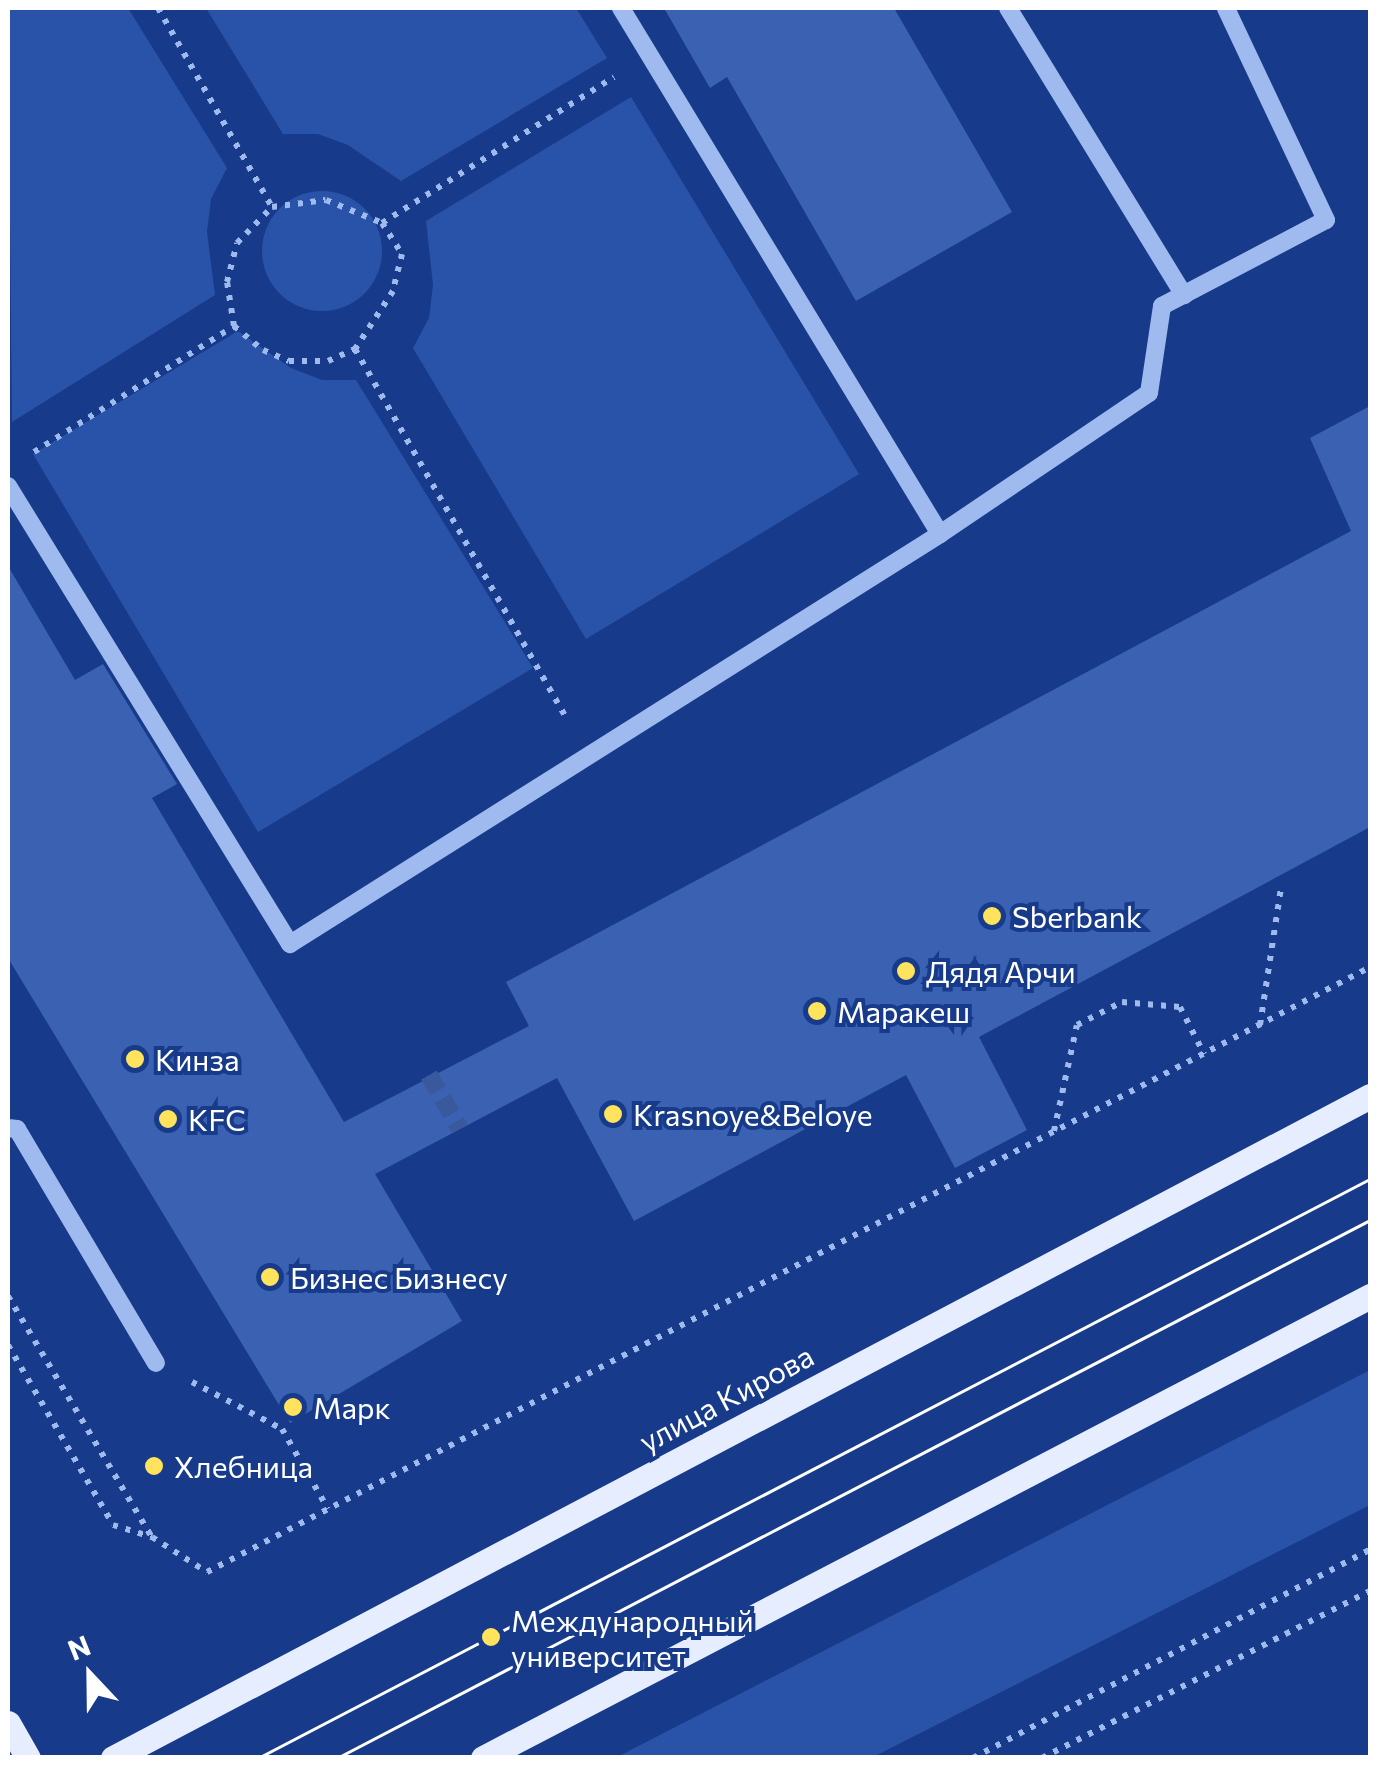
<!DOCTYPE html>
<html>
<head>
<meta charset="utf-8">
<style>
  body { margin:0 }
  #map { position:relative; width:1378px; height:1765px; overflow:hidden; background:#173b8a; font-family:Commissioner,sans-serif }
  div>[style] { position:absolute }
  [style*='--x'] { left:calc(var(--x)*1px); top:calc(var(--y)*1px); width:calc(var(--w)*1px); rotate:calc(var(--a)*1deg) }
  .green>* { inset:0; background:#2953a8 }
  .round { border-radius:50% }
  .building>* { inset:0; background:#3b62b2 }
  .minor-tunnel>* { height:18px; margin-top:-9px; transform-origin:0; background:repeating-linear-gradient(90deg,#3a589c 0 18px,transparent 0 27px) }
  .path>* { height:6px; margin-top:-3px; transform-origin:0; background:repeating-linear-gradient(90deg,#9fbaee 0 5px,transparent 0 13px) }
  .minor>* { height:18px; margin:-9px; padding:0 9px; transform-origin:9px; border-radius:9px; background:#9fbaee }
  .major>* { height:25px; margin:-12.5px; padding:0 12.5px; transform-origin:12.5px; border-radius:12.5px; background:#e6edff }
  .tram>* { height:2.5px; margin:-1.25px; padding:0 1.25px; transform-origin:1.25px; border-radius:1.25px; background:#fff }
  .dots>* { width:28px; height:28px; translate:-50% -50%; box-sizing:border-box; border:5px solid #173b8a; border-radius:50% }
  span { translate:-50% -50%; white-space:nowrap; text-align:center; line-height:1.15; -webkit-text-stroke:8px #173b8a; paint-order:stroke }
  .poi-label { font-size:30px; color:#fff }
  .left { translate:0 -50%; text-align:left }
  .street-label { font-size:30px; color:#fff }
  .frame { position:absolute; inset:0; border:10px solid #fff; pointer-events:none }
  .north { position:absolute; left:40px; top:1625px; width:100px; height:100px; -webkit-text-stroke:8px #173b8a; paint-order:stroke; rotate:338deg; font-size:28px; font-weight:700; line-height:40px; text-align:center; color:#fff }
  .north::after { content:''; display:block; margin:auto; width:35px; height:45px; background:#fff; clip-path:polygon(50% 0,100% 100%,50% 72%,0 100%) }
</style>
</head>
<body>
<div id="map">
  <div class="green">
    <i style="clip-path:polygon(8px 8px,128px 8px,227px 168px,211px 199px,207px 232px,215px 295px,12px 422px)"></i>
    <i style="clip-path:polygon(206px 8px,576px 8px,607px 58px,401px 181px,348px 145px,318px 134px,283px 134px)"></i>
    <i style="clip-path:polygon(631px 97px,859px 474px,586px 639px,413px 348px,429px 318px,433px 285px,426px 221px)"></i>
    <i class="round" style="left:262px;top:191px;width:120px;height:120px"></i>
    <i style="clip-path:polygon(238px 331px,291px 368px,322px 380px,356px 380px,533px 668px,258px 832px,33px 454px)"></i>
    <i style="clip-path:polygon(1370px 1370px,1370px 1505px,873px 1757px,617px 1757px)"></i>
  </div>
  <div class="building">
    <i style="clip-path:polygon(664px 8px,894px 8px,1012px 212px,856px 301px,727px 77px,710px 88px)"></i>
    <i style="clip-path:polygon(1370px 406px,1370px 827px,979px 1037px,1027px 1130px,955px 1168px,906px 1075px,634px 1221px,557px 1078px,375px 1174px,462px 1321px,290px 1423px,8px 958px,8px 566px,75px 680px,103px 664px,177px 784px,152px 798px,344px 1122px,529px 1026px,506px 982px,1351px 531px,1310px 438px)"></i>
  </div>
  <div class="minor-tunnel">
    <i style="--x:429;--y:1075;--w:62;--a:60.1"></i>
  </div>
  <div class="path">
    <i style="--x:158;--y:8;--w:229;--a:60.2"></i>
    <i style="--x:272;--y:207;--w:54;--a:-7.4"></i>
    <i style="--x:326;--y:200;--w:61;--a:22.3"></i>
    <i style="--x:382;--y:223;--w:37;--a:57"></i>
    <i style="--x:402;--y:254;--w:38;--a:104"></i>
    <i style="--x:393;--y:291;--w:69;--a:123.2"></i>
    <i style="--x:355;--y:349;--w:424;--a:60.2"></i>
    <i style="--x:382;--y:223;--w:274;--a:-32.2"></i>
    <i style="--x:234;--y:326;--w:38;--a:40"></i>
    <i style="--x:263;--y:350;--w:28;--a:23"></i>
    <i style="--x:289;--y:361;--w:39;--a:0"></i>
    <i style="--x:328;--y:361;--w:30;--a:-24"></i>
    <i style="--x:34;--y:452;--w:236;--a:-32.2"></i>
    <i style="--x:234;--y:326;--w:45;--a:-99"></i>
    <i style="--x:227;--y:282;--w:40;--a:-75.6"></i>
    <i style="--x:237;--y:243;--w:50;--a:-45.8"></i>
    <i style="--x:1260;--y:1025;--w:139;--a:-81.3"></i>
    <i style="--x:1054;--y:1131;--w:108;--a:-77.8"></i>
    <i style="--x:1077;--y:1025;--w:51;--a:-27.1"></i>
    <i style="--x:1122;--y:1002;--w:58;--a:4.9"></i>
    <i style="--x:1180;--y:1007;--w:53;--a:62.9"></i>
    <i style="--x:8;--y:1296;--w:279;--a:59.2"></i>
    <i style="--x:8;--y:1345;--w:208;--a:59.7"></i>
    <i style="--x:113;--y:1525;--w:41;--a:17.1"></i>
    <i style="--x:152;--y:1537;--w:65;--a:32.5"></i>
    <i style="--x:207;--y:1572;--w:1311;--a:-27.48"></i>
    <i style="--x:192;--y:1382;--w:102;--a:27.6"></i>
    <i style="--x:282;--y:1429;--w:92;--a:60.1"></i>
    <i style="--x:973;--y:1758;--w:448;--a:-27.7"></i>
    <i style="--x:1042;--y:1758;--w:368;--a:-27"></i>
  </div>
  <div class="minor">
    <i style="--x:1008;--y:8;--w:337;--a:58.5"></i>
    <i style="--x:8;--y:486;--w:538;--a:58.38"></i>
    <i style="--x:290;--y:944;--w:769;--a:-32.24"></i>
    <i style="--x:940;--y:534;--w:615;--a:-121.24"></i>
    <i style="--x:940;--y:534;--w:252;--a:-34"></i>
    <i style="--x:1149;--y:393;--w:88;--a:-81.5"></i>
    <i style="--x:1162;--y:306;--w:185;--a:-27.7"></i>
    <i style="--x:1326;--y:220;--w:234;--a:-115.3"></i>
    <i style="--x:8;--y:1128;--w:9;--a:6"></i>
    <i style="--x:17;--y:1129;--w:272;--a:59.3"></i>
  </div>
  <div class="major">
    <i style="--x:8;--y:1723;--w:40;--a:60.3"></i>
    <i style="--x:113;--y:1758;--w:1421;--a:-27.77"></i>
    <i style="--x:483;--y:1758;--w:1000;--a:-27.51"></i>
  </div>
  <div class="tram">
    <i style="--x:258;--y:1758;--w:1254;--a:-27.51"></i>
    <i style="--x:337;--y:1758;--w:1165;--a:-27.51"></i>
  </div>
  <div class="dots">
    <i style="left:992px;top:916px;background:#ffe35c"></i>
    <i style="left:906px;top:971px;background:#ffe35c"></i>
    <i style="left:817px;top:1011px;background:#ffe35c"></i>
    <i style="left:135px;top:1059px;background:#ffe35c"></i>
    <i style="left:613px;top:1114px;background:#ffe35c"></i>
    <i style="left:168px;top:1119px;background:#ffe35c"></i>
    <i style="left:270px;top:1277px;background:#ffe35c"></i>
    <i style="left:293px;top:1407px;background:#ffe35c"></i>
    <i style="left:154px;top:1466px;background:#ffe35c"></i>
    <i style="left:491px;top:1637px;background:#ffe35c"></i>
  </div>
  <div class="poi-label">
    <span class="left" style="left:1012px;top:916px">Sberbank</span>
    <span class="left" style="left:926px;top:971px">Дядя Арчи</span>
    <span class="left" style="left:837px;top:1011px">Маракеш</span>
    <span class="left" style="left:155px;top:1059px">Кинза</span>
    <span class="left" style="left:633px;top:1114px">Krasnoye&amp;Beloye</span>
    <span class="left" style="left:188px;top:1119px">KFC</span>
    <span class="left" style="left:290px;top:1277px">Бизнес Бизнесу</span>
    <span class="left" style="left:313px;top:1407px">Марк</span>
    <span class="left" style="left:174px;top:1466px">Хлебница</span>
    <span class="left" style="left:511px;top:1637px">Международный<br>университет</span>
  </div>
  <div class="street-label">
    <span style="left:726px;top:1398px;rotate:-28deg">улица Кирова</span>
  </div>
  <div class="frame"></div>
  <div class="north">N</div>
</div>
</body>
</html>
